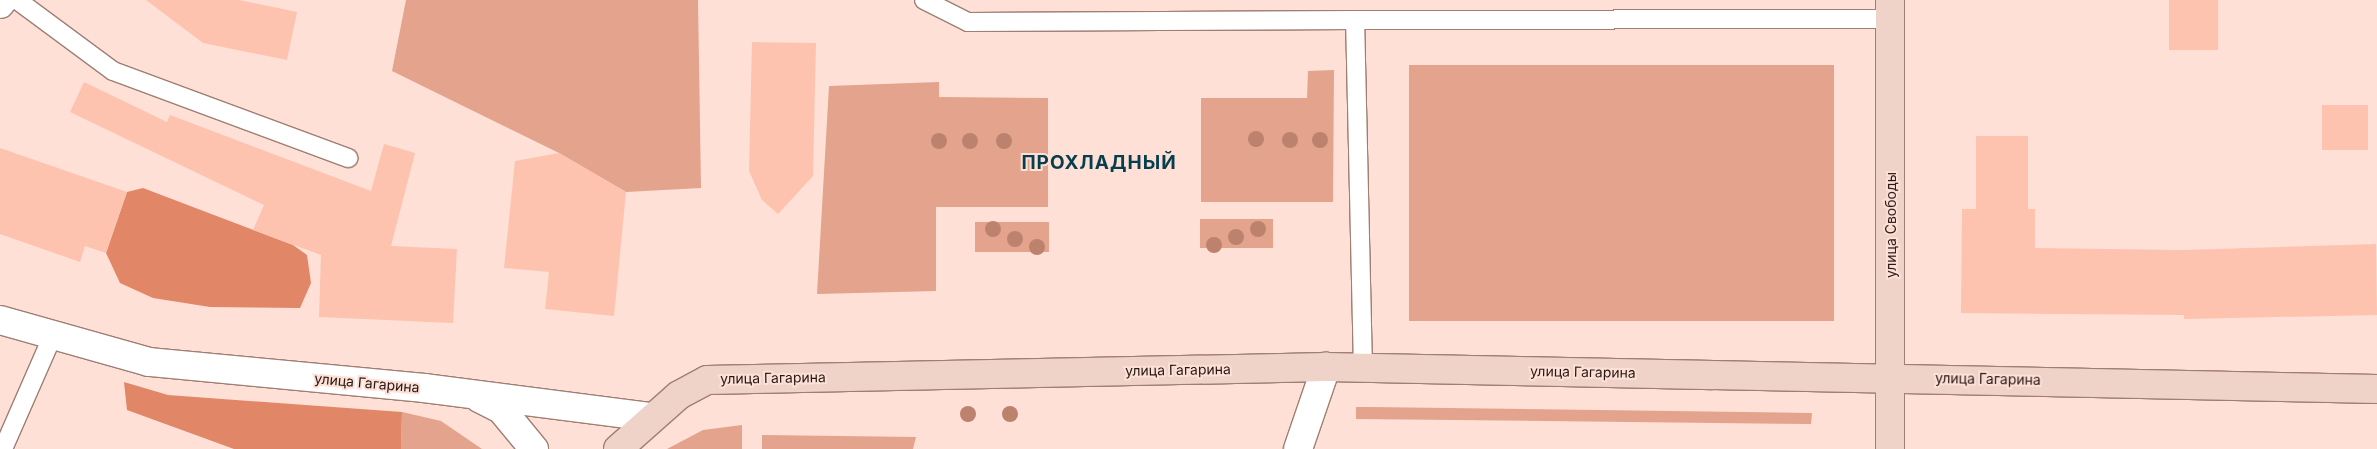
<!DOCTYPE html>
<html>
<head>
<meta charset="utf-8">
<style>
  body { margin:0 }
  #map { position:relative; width:2377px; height:449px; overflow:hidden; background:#fee0d6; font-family:Inter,sans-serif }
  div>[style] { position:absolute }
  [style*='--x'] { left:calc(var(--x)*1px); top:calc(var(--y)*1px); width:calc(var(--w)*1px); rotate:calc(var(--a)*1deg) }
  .green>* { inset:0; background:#e3a38d; transform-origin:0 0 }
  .forest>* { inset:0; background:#e18667 }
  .building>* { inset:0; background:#fdc3af; transform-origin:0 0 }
  .roads { filter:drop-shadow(1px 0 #9f7e73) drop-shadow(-1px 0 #9f7e73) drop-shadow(0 1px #9f7e73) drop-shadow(0 -1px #9f7e73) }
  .lane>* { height:18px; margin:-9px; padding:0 9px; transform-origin:9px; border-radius:9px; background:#fff }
  .street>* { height:28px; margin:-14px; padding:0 14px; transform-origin:14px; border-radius:14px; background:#fff }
  .secondary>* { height:28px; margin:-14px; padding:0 14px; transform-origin:14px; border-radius:14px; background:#efd2c8 }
  .trees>* { width:16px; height:16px; margin:-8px; border-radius:50%; background:#bd826e }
  span { translate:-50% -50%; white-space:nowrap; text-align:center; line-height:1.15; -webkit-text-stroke:4px #fee0d6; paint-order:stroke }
  .street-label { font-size:14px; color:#241813 }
  .district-label { font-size:19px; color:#063e4e; font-weight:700; letter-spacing:1px }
</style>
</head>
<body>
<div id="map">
  <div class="green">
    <i style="clip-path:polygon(406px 0,698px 0,701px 188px,626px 192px,559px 153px,392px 71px)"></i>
    <i style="left:1409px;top:65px;width:425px;height:256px"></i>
    <i style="clip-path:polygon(1334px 70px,1333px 202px,1201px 202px,1201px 98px,1307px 98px,1308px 71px)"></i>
    <i style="clip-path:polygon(939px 82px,939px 97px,1048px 98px,1048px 207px,936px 207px,936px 291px,817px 294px,829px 86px)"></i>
    <i style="left:1200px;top:219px;width:73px;height:29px"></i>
    <i style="left:1049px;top:222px;width:30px;height:74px;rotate:90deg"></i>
    <i style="clip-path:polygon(1356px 407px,1370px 407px,1812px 413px,1811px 424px,1356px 419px)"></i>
    <i style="clip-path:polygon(402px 412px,441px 421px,482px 449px,401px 449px)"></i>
    <i style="clip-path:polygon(742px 425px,742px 449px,667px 449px,703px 430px)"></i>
    <i style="clip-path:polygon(762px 435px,916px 437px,913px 449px,762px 449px)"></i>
  </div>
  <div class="forest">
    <i style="clip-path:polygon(143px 188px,293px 245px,307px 255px,311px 283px,300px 308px,210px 307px,153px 298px,120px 283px,106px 253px,127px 192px)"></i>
    <i style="clip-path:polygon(124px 382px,168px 395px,402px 412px,401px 449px,234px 449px,127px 410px)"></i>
  </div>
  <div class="building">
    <i style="clip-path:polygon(146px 0,239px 0,297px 12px,287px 60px,203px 43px)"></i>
    <i style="left:2169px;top:0;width:49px;height:50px"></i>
    <i style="clip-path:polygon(752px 42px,816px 43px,813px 176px,778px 214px,762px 200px,749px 171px)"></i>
    <i style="clip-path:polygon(84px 82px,167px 122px,170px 115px,371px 191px,384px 144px,415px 153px,391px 246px,457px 249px,453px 323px,319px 317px,321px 255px,253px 230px,264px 205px,70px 112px)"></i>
    <i style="left:2368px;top:105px;width:45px;height:46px;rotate:90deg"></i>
    <i style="clip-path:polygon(1976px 136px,2028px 136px,2028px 209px,2035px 209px,2035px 248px,2183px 250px,2376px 244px,2377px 315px,2184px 319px,2184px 315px,1961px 313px,1962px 209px,1976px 209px)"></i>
    <i style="clip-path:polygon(0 148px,127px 192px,106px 253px,85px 246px,80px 262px,0 234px)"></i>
    <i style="clip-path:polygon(559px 153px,626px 192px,614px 316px,545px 309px,549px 272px,504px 268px,515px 161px)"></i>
  </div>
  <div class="roads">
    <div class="lane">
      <i style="--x:17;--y:0;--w:119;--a:36.5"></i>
      <i style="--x:113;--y:71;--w:251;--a:20.3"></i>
      <i style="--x:924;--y:0;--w:49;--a:26.6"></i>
      <i style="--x:968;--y:22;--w:387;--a:-0.3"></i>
      <i style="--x:1363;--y:369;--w:349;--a:-91.3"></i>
      <i style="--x:1355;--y:20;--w:535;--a:-0.11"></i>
      <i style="--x:3;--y:449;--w:124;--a:-66.3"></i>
    </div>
    <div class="street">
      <i style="--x:0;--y:4;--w:5;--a:-53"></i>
      <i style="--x:0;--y:320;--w:155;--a:15.7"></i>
      <i style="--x:149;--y:362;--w:276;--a:5.4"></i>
      <i style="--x:424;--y:388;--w:229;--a:7.3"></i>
      <i style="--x:479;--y:398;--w:25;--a:27"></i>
      <i style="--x:501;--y:409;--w:52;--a:50.5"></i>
      <i style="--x:1298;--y:449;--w:87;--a:-71.1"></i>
    </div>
    <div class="secondary">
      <i style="--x:1890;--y:0;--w:449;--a:90"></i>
      <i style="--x:618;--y:449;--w:81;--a:-41.5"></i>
      <i style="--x:679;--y:395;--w:32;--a:-28"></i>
      <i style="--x:707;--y:380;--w:619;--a:-1.2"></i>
      <i style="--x:1326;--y:367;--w:1051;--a:1.2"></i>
    </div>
  </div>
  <div class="trees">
    <i style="left:1256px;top:139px"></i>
    <i style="left:1290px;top:140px"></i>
    <i style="left:1320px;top:140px"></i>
    <i style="left:939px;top:141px"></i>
    <i style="left:970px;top:141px"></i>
    <i style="left:1004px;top:141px"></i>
    <i style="left:993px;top:229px"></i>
    <i style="left:1258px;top:229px"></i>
    <i style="left:1236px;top:237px"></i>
    <i style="left:1015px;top:239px"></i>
    <i style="left:1214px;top:245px"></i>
    <i style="left:1037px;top:247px"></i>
    <i style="left:968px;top:414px"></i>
    <i style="left:1010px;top:414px"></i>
  </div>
  <div class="street-label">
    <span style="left:1891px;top:225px;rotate:-90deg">улица Свободы</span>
    <span style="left:1178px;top:370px;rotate:-1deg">улица Гагарина</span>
    <span style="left:1583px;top:372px;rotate:1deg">улица Гагарина</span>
    <span style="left:773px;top:378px;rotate:-1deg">улица Гагарина</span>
    <span style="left:1988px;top:379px;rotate:1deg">улица Гагарина</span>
    <span style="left:367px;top:383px;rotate:5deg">улица Гагарина</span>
  </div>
  <div class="district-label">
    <span style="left:1099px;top:163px">ПРОХЛАДНЫЙ</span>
  </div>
</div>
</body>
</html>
